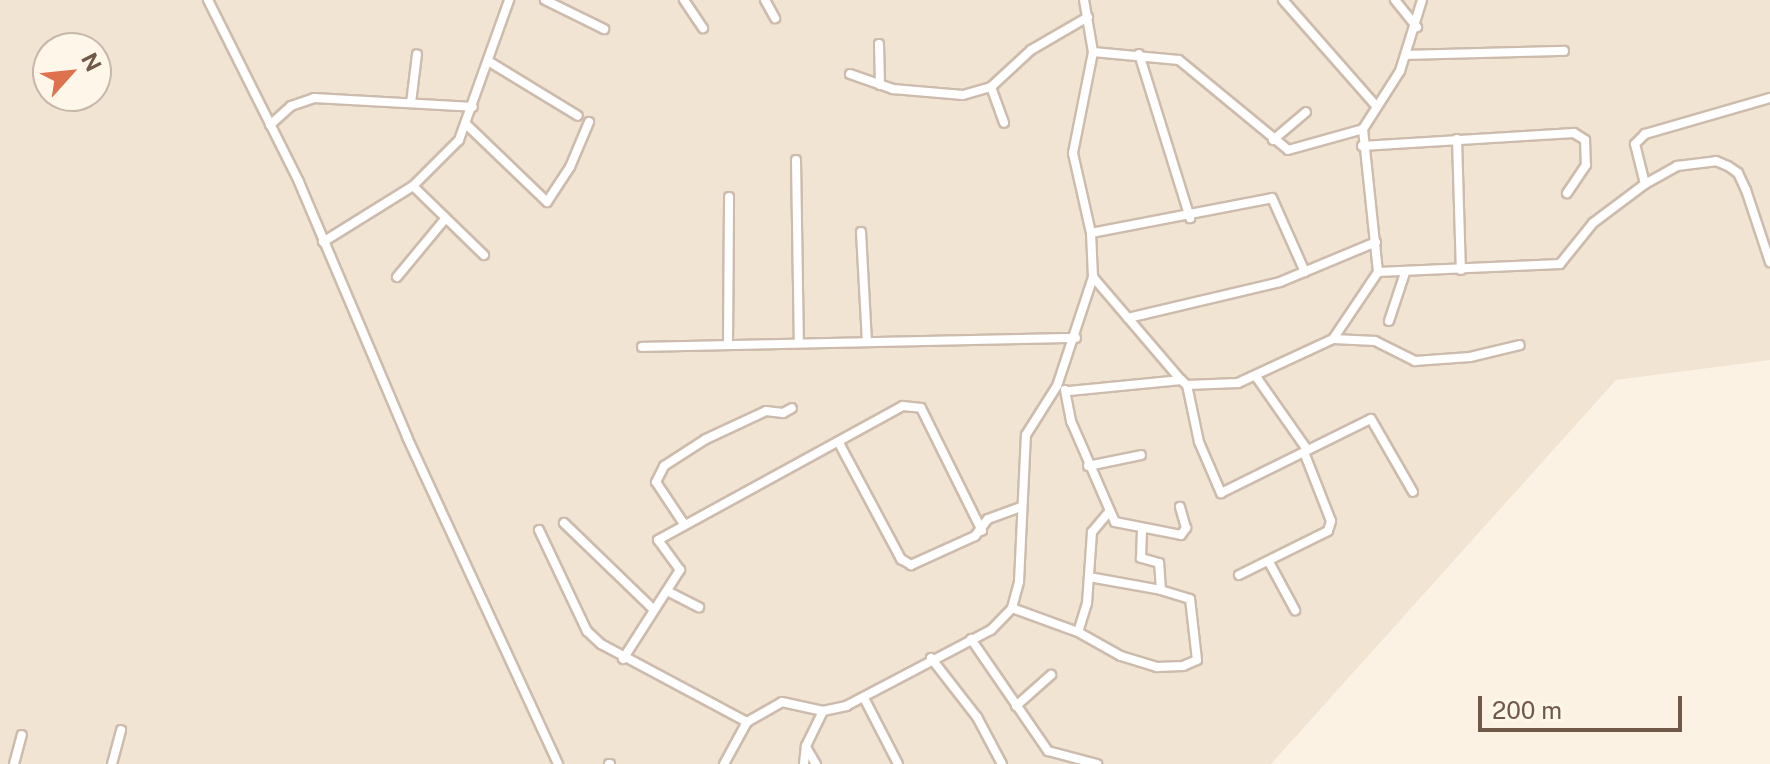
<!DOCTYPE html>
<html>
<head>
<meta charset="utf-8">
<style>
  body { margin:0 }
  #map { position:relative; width:1770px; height:764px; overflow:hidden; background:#fbf2e3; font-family:"Public Sans",sans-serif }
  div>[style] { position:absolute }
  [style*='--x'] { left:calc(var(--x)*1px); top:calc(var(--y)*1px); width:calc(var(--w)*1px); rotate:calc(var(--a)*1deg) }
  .residential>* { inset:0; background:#f2e4d2 }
  .roads { filter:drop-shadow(2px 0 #cdbcad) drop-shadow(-2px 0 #cdbcad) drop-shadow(0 2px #cdbcad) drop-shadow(0 -2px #cdbcad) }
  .street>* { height:8px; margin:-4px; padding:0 4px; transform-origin:4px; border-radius:4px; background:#fff }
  span { translate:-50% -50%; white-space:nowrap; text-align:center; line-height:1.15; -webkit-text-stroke:6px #fef6e9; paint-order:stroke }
  .north { position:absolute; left:32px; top:32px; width:80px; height:80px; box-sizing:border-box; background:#fef6e9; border:2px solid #c6b7a9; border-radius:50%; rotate:63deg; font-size:22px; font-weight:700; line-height:32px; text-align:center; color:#71594a }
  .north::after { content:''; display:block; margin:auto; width:28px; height:36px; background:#de714e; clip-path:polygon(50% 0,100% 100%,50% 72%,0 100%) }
  .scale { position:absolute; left:1478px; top:696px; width:204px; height:36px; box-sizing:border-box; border:4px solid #71594a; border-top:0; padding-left:10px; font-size:24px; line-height:28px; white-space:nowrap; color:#71594a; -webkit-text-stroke:6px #fef6e9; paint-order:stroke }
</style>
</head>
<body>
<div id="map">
  <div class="residential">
    <i style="clip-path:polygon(evenodd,0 0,1770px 0,1770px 360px,1616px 380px,1271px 764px,0 764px,0 0,48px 48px,96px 48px,96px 96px,48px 96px,48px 48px)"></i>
  </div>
  <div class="roads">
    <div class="street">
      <i style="--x:208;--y:0;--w:203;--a:63.4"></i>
      <i style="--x:299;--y:182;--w:277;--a:67"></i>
      <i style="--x:407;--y:437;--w:360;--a:65.2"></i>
      <i style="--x:545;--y:0;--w:66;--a:26.2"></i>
      <i style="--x:684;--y:0;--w:34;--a:56"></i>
      <i style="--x:765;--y:0;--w:21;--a:61"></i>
      <i style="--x:1283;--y:0;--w:142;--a:48.7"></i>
      <i style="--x:1395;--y:0;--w:35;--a:51"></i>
      <i style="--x:879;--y:44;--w:41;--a:88.6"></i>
      <i style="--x:1093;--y:52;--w:86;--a:5.3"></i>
      <i style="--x:1179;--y:60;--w:141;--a:39.5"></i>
      <i style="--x:1288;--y:150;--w:78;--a:-15.6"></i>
      <i style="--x:1139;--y:54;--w:172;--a:72.7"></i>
      <i style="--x:1407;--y:55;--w:157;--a:-1.5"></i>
      <i style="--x:488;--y:61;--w:105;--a:31.4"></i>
      <i style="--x:850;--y:74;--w:46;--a:19.2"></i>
      <i style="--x:893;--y:89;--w:70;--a:4.9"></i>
      <i style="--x:963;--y:95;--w:29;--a:-16"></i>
      <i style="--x:991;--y:87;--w:54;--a:-42.8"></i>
      <i style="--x:1031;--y:50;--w:66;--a:-30.1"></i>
      <i style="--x:991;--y:87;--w:38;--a:70"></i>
      <i style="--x:411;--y:103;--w:49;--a:-83"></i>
      <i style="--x:270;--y:125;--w:28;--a:-42"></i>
      <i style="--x:291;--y:106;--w:24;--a:-19"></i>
      <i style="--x:314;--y:98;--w:159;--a:3.2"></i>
      <i style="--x:467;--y:125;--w:111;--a:43.9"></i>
      <i style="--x:547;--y:202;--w:42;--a:-56.7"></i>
      <i style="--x:570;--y:167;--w:49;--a:-67.1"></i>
      <i style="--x:1457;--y:139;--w:131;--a:88.3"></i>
      <i style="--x:1273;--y:140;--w:43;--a:-40.3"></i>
      <i style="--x:1362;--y:146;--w:212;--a:-3.5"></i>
      <i style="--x:1574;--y:133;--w:13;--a:32"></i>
      <i style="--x:1585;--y:140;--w:25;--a:88"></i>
      <i style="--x:1586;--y:165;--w:34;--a:124"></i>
      <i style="--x:796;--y:160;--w:183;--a:89.1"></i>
      <i style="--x:1645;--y:184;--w:37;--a:-29"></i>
      <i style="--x:1677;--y:166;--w:39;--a:-7"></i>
      <i style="--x:1716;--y:161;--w:13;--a:23"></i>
      <i style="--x:1728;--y:166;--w:12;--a:35"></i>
      <i style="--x:1738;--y:173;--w:19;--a:65"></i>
      <i style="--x:1746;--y:190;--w:76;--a:71.6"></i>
      <i style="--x:413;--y:186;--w:99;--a:44.2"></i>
      <i style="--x:861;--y:232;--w:110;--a:86.9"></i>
      <i style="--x:1091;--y:233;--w:184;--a:-10.9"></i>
      <i style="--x:1272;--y:198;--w:81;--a:66"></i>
      <i style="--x:323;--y:242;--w:106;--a:-31.9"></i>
      <i style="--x:413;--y:186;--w:65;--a:-45"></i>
      <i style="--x:459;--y:140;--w:149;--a:-70.3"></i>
      <i style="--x:1378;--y:272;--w:182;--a:-2.5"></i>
      <i style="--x:1560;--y:264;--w:53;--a:-51.2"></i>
      <i style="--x:1593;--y:223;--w:65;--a:-36.9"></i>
      <i style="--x:1645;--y:184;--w:41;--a:-104"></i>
      <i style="--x:1635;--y:144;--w:14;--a:-45"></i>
      <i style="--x:1645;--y:134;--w:130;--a:-16.1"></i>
      <i style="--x:397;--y:277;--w:75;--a:-50.4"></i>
      <i style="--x:1093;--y:277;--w:135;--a:49.5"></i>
      <i style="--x:1128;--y:318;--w:156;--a:-13.3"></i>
      <i style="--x:1280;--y:282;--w:104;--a:-22.6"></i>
      <i style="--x:1389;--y:321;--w:51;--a:-71.6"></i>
      <i style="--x:1334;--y:339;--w:41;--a:2.8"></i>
      <i style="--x:1375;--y:341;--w:45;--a:26.6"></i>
      <i style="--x:1415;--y:361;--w:55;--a:-4.2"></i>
      <i style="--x:1470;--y:357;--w:51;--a:-13.5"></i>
      <i style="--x:728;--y:345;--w:148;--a:-89.6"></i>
      <i style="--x:642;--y:347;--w:434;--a:-1.2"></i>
      <i style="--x:1257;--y:378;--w:85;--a:55"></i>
      <i style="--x:1187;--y:385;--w:58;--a:78.1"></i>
      <i style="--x:1199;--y:442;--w:56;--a:66.7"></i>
      <i style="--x:1221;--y:493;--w:167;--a:-26.3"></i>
      <i style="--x:1371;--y:419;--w:84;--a:60.1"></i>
      <i style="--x:1065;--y:390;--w:32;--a:79"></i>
      <i style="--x:1071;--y:421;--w:110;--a:66.5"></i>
      <i style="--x:1115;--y:522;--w:67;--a:11.1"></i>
      <i style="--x:1181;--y:535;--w:9;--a:-54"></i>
      <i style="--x:1186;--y:528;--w:22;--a:-106"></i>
      <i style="--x:1069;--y:391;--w:113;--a:-5.6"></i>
      <i style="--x:1181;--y:380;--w:8;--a:40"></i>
      <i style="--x:1187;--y:385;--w:51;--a:-2.2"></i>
      <i style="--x:1238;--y:383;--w:105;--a:-24.9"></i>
      <i style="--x:1333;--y:339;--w:81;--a:-56.1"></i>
      <i style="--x:1378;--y:272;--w:144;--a:-96"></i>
      <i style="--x:1363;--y:129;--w:69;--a:-57.5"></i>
      <i style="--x:1400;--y:71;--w:74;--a:-72.8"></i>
      <i style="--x:839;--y:443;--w:132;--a:61.9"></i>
      <i style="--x:901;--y:559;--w:12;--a:31"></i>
      <i style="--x:911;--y:565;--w:70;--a:-24.4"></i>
      <i style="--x:975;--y:536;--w:21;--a:-53"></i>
      <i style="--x:988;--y:519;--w:35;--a:-20"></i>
      <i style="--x:1088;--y:466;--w:54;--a:-11.7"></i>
      <i style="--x:1108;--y:513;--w:25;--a:130"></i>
      <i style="--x:1092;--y:532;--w:71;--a:94"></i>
      <i style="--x:1087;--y:603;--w:30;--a:107"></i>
      <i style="--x:1078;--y:632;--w:49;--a:29.2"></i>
      <i style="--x:1121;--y:656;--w:38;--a:17"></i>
      <i style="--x:1157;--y:667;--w:26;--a:-2"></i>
      <i style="--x:1183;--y:666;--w:15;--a:-23"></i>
      <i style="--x:1197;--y:660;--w:61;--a:-96.5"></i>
      <i style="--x:1190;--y:599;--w:30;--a:-163"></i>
      <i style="--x:1161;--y:590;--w:27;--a:-94"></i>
      <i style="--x:1159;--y:563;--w:19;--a:-164"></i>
      <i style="--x:1141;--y:558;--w:28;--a:-88"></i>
      <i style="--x:564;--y:523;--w:125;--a:44"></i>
      <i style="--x:684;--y:524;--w:50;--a:-123.7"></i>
      <i style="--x:656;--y:482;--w:18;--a:-63"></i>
      <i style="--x:664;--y:466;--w:50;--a:-32.7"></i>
      <i style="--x:706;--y:439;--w:66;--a:-25"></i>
      <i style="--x:766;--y:411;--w:17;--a:7"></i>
      <i style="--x:783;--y:413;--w:10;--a:-29"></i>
      <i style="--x:539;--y:530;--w:112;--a:64.6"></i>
      <i style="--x:587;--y:631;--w:19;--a:43"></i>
      <i style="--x:601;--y:644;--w:166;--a:28.1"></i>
      <i style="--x:747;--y:722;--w:48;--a:118.7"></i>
      <i style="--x:1269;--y:562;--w:55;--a:61.6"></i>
      <i style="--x:1239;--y:575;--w:99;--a:-26.3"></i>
      <i style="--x:1328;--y:531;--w:10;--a:-73"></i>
      <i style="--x:1331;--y:521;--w:74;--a:-111.4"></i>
      <i style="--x:1089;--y:577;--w:73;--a:10.2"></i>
      <i style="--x:667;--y:591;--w:36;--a:27"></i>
      <i style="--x:1012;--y:608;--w:70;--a:20"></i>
      <i style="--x:971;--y:639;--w:136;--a:55.5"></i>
      <i style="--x:1048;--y:751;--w:51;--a:14.9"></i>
      <i style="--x:931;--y:658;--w:75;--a:52.1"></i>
      <i style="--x:977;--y:717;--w:53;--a:62"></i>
      <i style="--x:623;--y:659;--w:106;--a:-57.4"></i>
      <i style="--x:680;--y:570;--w:37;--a:-126"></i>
      <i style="--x:658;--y:540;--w:279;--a:-28.7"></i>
      <i style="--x:903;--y:406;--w:18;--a:6"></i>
      <i style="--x:921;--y:408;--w:137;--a:63.6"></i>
      <i style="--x:864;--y:698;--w:74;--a:62.7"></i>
      <i style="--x:1016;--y:706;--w:47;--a:-41.5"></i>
      <i style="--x:747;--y:722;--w:40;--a:-29.7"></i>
      <i style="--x:782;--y:702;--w:42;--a:12.4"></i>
      <i style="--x:823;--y:711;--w:24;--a:-12"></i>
      <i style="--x:846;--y:706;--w:164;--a:-27.7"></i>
      <i style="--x:991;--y:630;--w:30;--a:-46"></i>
      <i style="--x:1012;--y:608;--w:27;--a:-75"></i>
      <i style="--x:1019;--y:582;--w:147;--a:-87.3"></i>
      <i style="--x:1026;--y:435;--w:58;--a:-57.7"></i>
      <i style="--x:1057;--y:386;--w:115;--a:-71.7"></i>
      <i style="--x:1093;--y:277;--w:44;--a:-92.6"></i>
      <i style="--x:1091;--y:233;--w:82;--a:-102.7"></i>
      <i style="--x:1073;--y:153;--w:103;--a:-78.8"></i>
      <i style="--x:1093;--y:52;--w:53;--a:-99.8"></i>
      <i style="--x:806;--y:747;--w:20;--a:60"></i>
      <i style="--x:14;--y:764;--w:30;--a:-75"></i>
      <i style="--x:112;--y:764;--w:35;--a:-75"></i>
      <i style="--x:609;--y:764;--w:1;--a:0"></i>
      <i style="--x:804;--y:764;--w:18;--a:-84"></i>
      <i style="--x:806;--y:746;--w:39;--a:-64"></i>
    </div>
  </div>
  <div class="north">N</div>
  <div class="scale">200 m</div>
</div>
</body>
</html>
